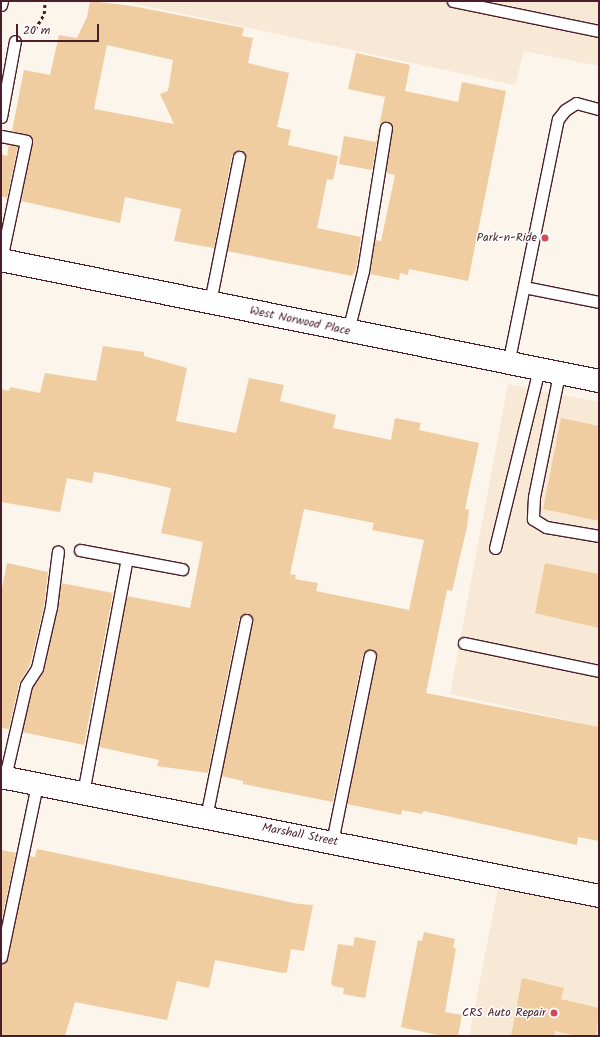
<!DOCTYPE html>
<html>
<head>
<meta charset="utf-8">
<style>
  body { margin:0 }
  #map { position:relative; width:600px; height:1037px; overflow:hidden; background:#fcf5ec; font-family:Kalam,sans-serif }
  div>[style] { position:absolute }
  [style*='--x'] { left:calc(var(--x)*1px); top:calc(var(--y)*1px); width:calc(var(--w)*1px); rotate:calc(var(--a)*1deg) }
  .built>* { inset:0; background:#f8e9d6 }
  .building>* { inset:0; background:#f0cca1 }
  .path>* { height:2.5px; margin-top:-1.25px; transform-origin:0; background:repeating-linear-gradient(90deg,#4a1f2b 0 3px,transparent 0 6px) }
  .roads { filter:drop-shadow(1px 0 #4a1f2b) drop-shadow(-1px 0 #4a1f2b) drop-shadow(0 1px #4a1f2b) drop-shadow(0 -1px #4a1f2b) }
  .service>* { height:11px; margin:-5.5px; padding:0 5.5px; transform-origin:5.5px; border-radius:5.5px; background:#fff }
  .minor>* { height:22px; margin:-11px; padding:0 11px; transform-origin:11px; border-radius:11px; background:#fff }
  .dots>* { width:11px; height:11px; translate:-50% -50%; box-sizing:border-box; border:2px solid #fff; border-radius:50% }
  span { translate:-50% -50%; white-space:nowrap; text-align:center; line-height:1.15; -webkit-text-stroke:3px #fff; paint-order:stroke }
  .poi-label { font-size:12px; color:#4a1f2b }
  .right { translate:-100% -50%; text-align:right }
  .street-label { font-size:12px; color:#4a1f2b }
  .frame { position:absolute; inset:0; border:2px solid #4a1f2b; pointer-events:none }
  .scale { position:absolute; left:16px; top:24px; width:83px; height:18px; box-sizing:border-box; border:2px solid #4a1f2b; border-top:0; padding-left:5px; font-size:12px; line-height:14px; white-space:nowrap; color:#4a1f2b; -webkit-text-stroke:3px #fff; paint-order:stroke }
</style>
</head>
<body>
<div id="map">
  <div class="built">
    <i style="clip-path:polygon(123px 1px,599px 1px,599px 66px,524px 51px,515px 85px)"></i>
    <i style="clip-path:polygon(508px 384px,599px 402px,599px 727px,450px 694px)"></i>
    <i style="clip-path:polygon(499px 883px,599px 904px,599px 1036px,469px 1036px)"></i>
  </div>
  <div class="building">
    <i style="clip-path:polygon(evenodd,90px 1px,132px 6px,244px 28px,242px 36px,253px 38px,248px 63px,289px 73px,277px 127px,291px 130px,288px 145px,338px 156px,333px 180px,327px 179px,317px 228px,361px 237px,356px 270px,352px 276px,227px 251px,246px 158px,241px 150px,236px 151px,232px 156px,214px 248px,174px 241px,181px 209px,125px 197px,120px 223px,21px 201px,33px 142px,30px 136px,12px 131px,24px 70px,50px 75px,59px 35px,77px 38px,87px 17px,90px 1px,107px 45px,173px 60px,168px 91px,160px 94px,174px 124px,94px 109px,107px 45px)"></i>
    <i style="clip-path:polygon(356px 53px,410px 65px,405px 91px,458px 102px,462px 82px,506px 91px,468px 281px,409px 269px,408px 275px,400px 273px,399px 280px,370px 274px,375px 240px,381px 241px,395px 175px,386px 173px,393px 129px,387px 121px,380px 124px,372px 170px,339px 164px,344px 136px,376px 142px,385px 97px,348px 89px)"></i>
    <i style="clip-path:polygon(9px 145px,18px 146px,7px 198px,1px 196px,1px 154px,7px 156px)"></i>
    <i style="clip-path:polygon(evenodd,103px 346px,144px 352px,144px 356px,187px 368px,176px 421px,236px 433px,249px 378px,284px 385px,280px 401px,336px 415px,333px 428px,391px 440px,395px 418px,421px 423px,419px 430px,479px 443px,465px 509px,469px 510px,467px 527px,452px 591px,447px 590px,426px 693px,599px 727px,599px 841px,578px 837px,577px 845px,424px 811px,421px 814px,402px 810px,401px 815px,347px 804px,377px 657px,375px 651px,371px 649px,363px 655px,333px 802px,243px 784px,243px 781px,221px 776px,253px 621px,251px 615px,247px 613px,239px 619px,208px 773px,157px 766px,159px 760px,99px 747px,127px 596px,190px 608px,203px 542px,161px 533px,171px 488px,107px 474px,94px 472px,92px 483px,67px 478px,60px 512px,1px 502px,1px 389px,9px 391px,10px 387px,40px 393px,45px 373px,96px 381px,103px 346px,304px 509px,374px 523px,372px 530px,424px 540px,409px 610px,316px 591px,318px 583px,295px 579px,296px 575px,290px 574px,304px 509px)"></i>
    <i style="clip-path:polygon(561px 418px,599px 426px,599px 521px,543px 509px)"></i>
    <i style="clip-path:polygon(7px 563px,48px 572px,44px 606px,30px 665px,19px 683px,9px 729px,1px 728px,1px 593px)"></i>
    <i style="clip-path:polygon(545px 563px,599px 574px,599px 628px,535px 613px)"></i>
    <i style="clip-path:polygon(61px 583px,113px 593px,84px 745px,22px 732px,33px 688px,44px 670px)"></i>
    <i style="clip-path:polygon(37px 849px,299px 904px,313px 905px,304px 951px,291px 949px,287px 972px,283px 973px,215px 960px,209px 988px,177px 981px,167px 1020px,75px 1002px,65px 1036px,1px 1036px,1px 964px,8px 958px,29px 856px,35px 857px)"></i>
    <i style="clip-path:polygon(1px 850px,16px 853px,1px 923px)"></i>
    <i style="clip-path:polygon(424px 932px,455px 939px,453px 948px,456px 948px,445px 1012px,462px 1015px,458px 1036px,442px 1036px,401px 1027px,418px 940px,422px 941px)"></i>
    <i style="clip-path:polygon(355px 937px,376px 941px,365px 998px,343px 994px,344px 988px,333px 986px,331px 983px,338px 944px,353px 946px)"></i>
    <i style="clip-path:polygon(522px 978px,564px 988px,561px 999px,599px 1008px,596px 1036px,576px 1036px,555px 1031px,554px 1036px,511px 1036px)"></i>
  </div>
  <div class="path">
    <i style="--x:32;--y:34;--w:23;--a:-59"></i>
    <i style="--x:44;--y:14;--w:13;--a:-86"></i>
  </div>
  <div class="roads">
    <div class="service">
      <i style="--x:453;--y:1;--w:149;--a:11.6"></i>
      <i style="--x:1;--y:5;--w:4;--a:-76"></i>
      <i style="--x:1;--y:117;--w:77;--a:-79.6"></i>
      <i style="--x:1;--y:136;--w:25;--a:11"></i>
      <i style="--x:26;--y:141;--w:122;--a:101.9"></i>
      <i style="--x:524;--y:287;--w:76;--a:11.3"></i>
      <i style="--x:210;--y:302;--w:148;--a:-78.7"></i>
      <i style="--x:348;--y:331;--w:62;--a:-76"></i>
      <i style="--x:363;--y:271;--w:145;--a:-80.9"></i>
      <i style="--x:508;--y:364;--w:250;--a:-78.5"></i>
      <i style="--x:558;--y:119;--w:11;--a:-52"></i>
      <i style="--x:565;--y:110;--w:13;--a:-32"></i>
      <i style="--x:576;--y:103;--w:24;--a:15"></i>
      <i style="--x:559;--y:374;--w:126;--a:101.5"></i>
      <i style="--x:534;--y:497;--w:22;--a:93"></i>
      <i style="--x:533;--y:519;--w:15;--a:32"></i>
      <i style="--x:546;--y:527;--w:54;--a:9.6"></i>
      <i style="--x:495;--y:548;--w:184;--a:-76.2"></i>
      <i style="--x:80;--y:550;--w:104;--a:10.6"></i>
      <i style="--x:464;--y:643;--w:138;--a:11.7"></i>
      <i style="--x:5;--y:777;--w:94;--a:-77.1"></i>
      <i style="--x:26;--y:685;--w:20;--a:-57"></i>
      <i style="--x:37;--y:668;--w:63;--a:-77.1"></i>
      <i style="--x:51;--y:607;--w:56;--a:-82.9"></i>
      <i style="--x:83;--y:793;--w:238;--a:-79.4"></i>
      <i style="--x:206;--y:817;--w:201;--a:-78.5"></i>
      <i style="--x:332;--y:842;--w:190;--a:-78.5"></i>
      <i style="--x:1;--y:957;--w:177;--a:-78.2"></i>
    </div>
    <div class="minor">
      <i style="--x:1;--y:260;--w:610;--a:11.44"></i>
      <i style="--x:1;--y:777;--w:610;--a:11.25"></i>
    </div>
  </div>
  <div class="dots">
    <i style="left:545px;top:238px;background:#d1495b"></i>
    <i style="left:554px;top:1013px;background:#d1495b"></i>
  </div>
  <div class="poi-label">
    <span class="right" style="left:537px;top:238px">Park-n-Ride</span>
    <span class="right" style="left:546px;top:1013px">CRS Auto Repair</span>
  </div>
  <div class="street-label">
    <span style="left:300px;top:321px;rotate:12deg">West Norwood Place</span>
    <span style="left:300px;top:835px;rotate:11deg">Marshall Street</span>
  </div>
  <div class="frame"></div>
  <div class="scale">20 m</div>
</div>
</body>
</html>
